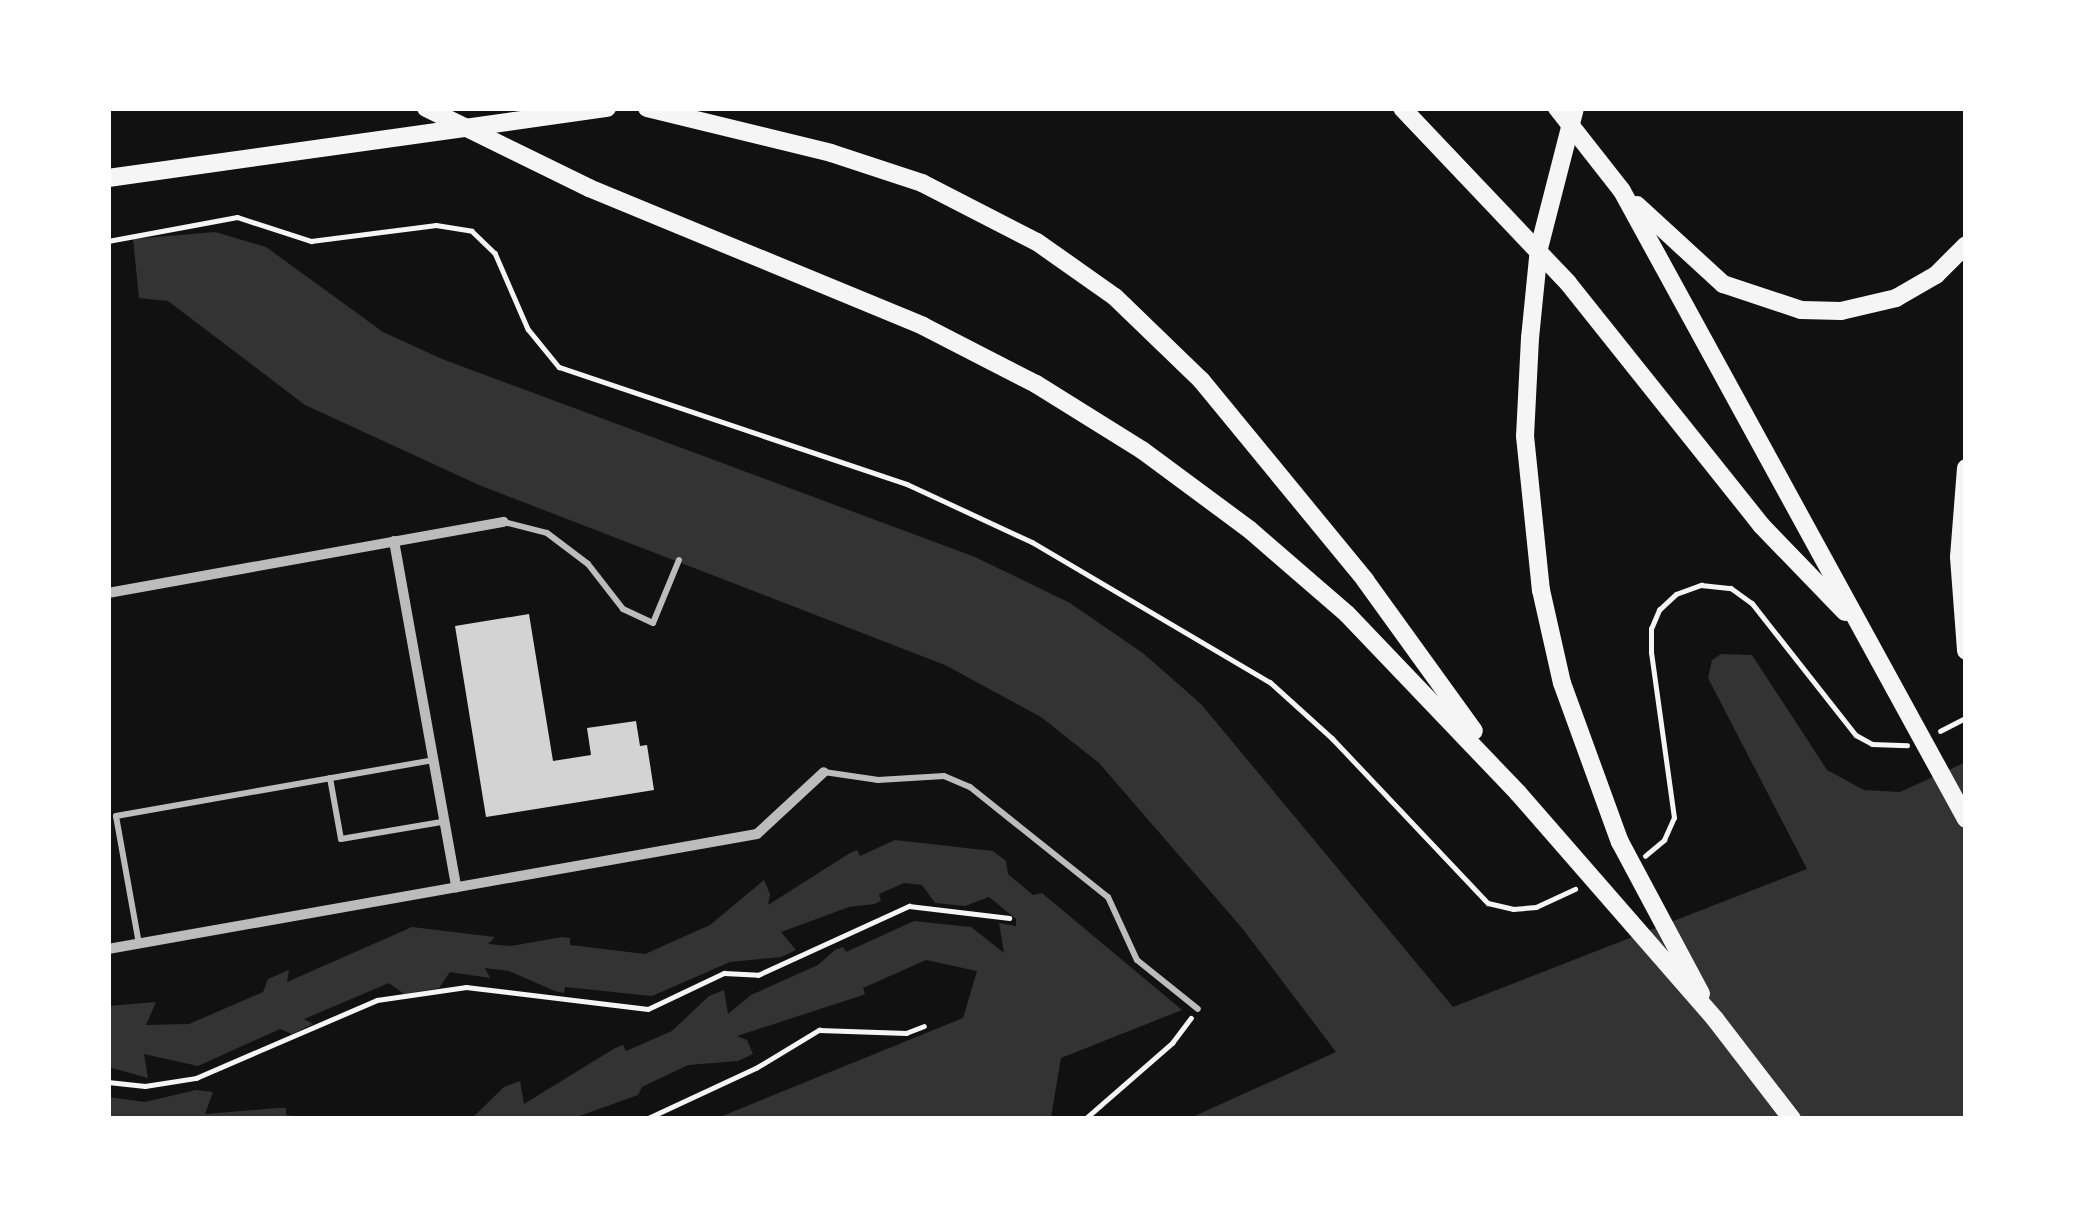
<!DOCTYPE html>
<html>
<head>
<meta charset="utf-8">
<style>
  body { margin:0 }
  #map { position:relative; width:2074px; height:1227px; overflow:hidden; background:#111; font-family:"Fira Sans",sans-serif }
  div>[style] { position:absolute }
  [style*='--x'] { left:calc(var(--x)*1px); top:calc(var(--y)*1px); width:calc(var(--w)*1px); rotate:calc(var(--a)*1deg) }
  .water>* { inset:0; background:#333 }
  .building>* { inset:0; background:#d3d3d3 }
  .path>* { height:4.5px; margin:-2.25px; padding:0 2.25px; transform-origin:2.25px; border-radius:2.25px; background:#f5f5f5 }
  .service>* { height:6px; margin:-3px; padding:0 3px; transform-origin:3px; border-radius:3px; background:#bcbcbc }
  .minor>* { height:10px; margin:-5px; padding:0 5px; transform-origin:5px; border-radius:5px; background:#bcbcbc }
  .motorway>* { height:18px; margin:-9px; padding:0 9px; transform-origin:9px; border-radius:9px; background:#f5f5f5 }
  span { translate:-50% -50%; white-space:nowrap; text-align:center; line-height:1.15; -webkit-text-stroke:9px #fff; paint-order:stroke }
  .frame { position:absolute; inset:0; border:111px solid #fff; pointer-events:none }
</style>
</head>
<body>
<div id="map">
  <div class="water">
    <i style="clip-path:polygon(215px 232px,266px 247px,383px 332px,442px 359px,975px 557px,1070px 603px,1144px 654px,1201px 704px,1453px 1007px,1807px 869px,1708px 678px,1712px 660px,1721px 654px,1752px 655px,1827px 770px,1864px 790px,1900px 792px,1966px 762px,1966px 1119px,1188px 1119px,1336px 1052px,1242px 928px,1099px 763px,1041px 717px,945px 665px,479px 485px,305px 405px,168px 301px,139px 298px,133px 239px)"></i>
    <i style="clip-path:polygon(895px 840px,993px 851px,1006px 861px,1008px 874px,1033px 895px,1042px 893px,1182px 1010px,1061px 1058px,1051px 1117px,1045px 1119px,715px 1119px,963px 1018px,977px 971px,926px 960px,863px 988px,865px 994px,857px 997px,737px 1036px,747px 1040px,753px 1054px,738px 1061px,688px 1065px,642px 1087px,638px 1095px,571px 1119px,471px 1119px,504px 1087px,520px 1081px,524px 1104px,615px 1048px,623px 1045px,626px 1051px,672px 1031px,709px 996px,724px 990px,728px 1014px,751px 995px,818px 965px,835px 950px,843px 947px,846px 952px,914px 921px,971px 927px,1004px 953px,999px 923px,1016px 926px,1016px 919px,989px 897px,965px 906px,935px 903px,922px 885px,904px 883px,879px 894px,881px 901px,874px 904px,849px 907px,781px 932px,796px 950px,781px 957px,730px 962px,652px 996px,565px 987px,564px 993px,555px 991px,509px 971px,485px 968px,490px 978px,450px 972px,439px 988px,404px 994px,389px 983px,304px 1019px,313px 1024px,292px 1034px,280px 1029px,198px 1066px,144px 1054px,148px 1078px,108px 1067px,108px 1006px,156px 1002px,146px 1025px,189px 1024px,263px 992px,268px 979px,289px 970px,287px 982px,412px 927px,495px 937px,488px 944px,511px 946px,562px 937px,570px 938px,570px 945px,645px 954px,710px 925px,764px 880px,770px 894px,768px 905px,850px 853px,857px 850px,860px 856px)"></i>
    <i style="clip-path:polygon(196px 1090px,213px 1092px,205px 1114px,278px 1108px,286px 1108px,286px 1115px,319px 1119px,108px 1119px,108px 1097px,145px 1102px)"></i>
  </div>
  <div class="building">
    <i style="clip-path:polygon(529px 614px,553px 761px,591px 755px,587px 728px,636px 721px,640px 746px,647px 745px,654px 790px,486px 817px,455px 626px)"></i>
  </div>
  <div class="path">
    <i style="--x:108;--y:241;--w:131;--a:-10.5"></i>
    <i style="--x:237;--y:217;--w:78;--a:18"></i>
    <i style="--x:311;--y:241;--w:126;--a:-7.3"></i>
    <i style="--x:436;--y:225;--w:36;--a:9"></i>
    <i style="--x:472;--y:231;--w:32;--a:44"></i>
    <i style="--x:495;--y:253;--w:83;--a:66.5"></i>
    <i style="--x:528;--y:329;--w:49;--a:50.8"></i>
    <i style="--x:559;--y:367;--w:367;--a:18.6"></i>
    <i style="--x:907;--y:484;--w:138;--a:24.9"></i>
    <i style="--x:1032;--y:542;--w:276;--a:30.5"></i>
    <i style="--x:1270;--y:682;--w:84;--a:42.1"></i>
    <i style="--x:1332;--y:738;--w:227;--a:46.6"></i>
    <i style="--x:1488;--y:903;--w:26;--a:13"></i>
    <i style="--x:1513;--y:909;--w:23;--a:-5"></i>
    <i style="--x:1536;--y:907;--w:43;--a:-24.8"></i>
    <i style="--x:1940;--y:731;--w:29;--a:-27"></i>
    <i style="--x:1645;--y:856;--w:25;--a:-40"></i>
    <i style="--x:1664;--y:840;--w:24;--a:-66"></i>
    <i style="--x:1674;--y:818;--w:167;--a:-97.9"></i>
    <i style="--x:1651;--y:653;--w:24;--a:-90"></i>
    <i style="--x:1651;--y:629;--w:21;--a:-67"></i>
    <i style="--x:1659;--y:610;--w:23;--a:-43"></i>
    <i style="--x:1676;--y:594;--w:27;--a:-20"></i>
    <i style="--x:1701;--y:585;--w:30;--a:6"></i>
    <i style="--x:1731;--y:588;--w:26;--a:36"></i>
    <i style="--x:1752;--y:603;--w:168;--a:51.8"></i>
    <i style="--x:1856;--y:735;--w:18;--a:29"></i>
    <i style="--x:1872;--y:744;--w:35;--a:2"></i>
    <i style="--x:108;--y:1082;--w:37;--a:6"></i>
    <i style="--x:145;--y:1086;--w:52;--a:-8.9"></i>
    <i style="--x:196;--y:1078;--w:197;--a:-23.3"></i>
    <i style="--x:377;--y:1000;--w:90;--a:-8.3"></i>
    <i style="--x:466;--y:987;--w:183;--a:6.9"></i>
    <i style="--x:648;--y:1009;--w:84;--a:-25.3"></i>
    <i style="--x:724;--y:973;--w:34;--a:3"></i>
    <i style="--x:758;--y:975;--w:166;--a:-24.6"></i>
    <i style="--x:909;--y:906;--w:101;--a:6.8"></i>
    <i style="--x:646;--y:1119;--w:121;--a:-24.9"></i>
    <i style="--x:756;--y:1068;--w:74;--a:-31.1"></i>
    <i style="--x:819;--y:1030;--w:87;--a:2"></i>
    <i style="--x:906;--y:1033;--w:19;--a:-21"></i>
    <i style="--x:1085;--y:1119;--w:116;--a:-41.1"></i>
    <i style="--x:1172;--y:1043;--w:31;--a:-53"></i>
  </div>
  <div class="service">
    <i style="--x:504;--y:522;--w:44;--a:14.3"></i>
    <i style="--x:547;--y:533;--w:51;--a:37.1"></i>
    <i style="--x:588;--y:564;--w:57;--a:52.1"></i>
    <i style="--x:623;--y:609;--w:33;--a:25"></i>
    <i style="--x:653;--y:623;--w:68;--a:-67.6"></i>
    <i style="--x:824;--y:772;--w:55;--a:8.4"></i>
    <i style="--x:878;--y:780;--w:66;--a:-3.5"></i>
    <i style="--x:944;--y:776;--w:28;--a:23"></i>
    <i style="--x:970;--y:787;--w:176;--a:38.6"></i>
    <i style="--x:1108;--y:897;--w:69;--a:65.3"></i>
    <i style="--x:1137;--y:960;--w:78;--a:38.8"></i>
    <i style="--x:330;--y:778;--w:62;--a:79.8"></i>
    <i style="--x:341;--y:839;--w:102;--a:-9.6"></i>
    <i style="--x:139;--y:944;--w:130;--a:-100.2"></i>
    <i style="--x:116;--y:816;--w:322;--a:-10"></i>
  </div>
  <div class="minor">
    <i style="--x:394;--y:541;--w:352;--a:79.8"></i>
    <i style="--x:108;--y:593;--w:402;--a:-10.2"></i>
    <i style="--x:108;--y:949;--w:659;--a:-10.05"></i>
    <i style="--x:757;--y:834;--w:91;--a:-42.8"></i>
  </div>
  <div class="motorway">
    <i style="--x:426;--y:108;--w:182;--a:26.1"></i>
    <i style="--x:589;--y:188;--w:361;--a:22.4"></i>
    <i style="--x:923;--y:326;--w:127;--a:27.2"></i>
    <i style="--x:1036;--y:384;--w:125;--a:31.9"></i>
    <i style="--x:1142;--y:450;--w:134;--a:36.5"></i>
    <i style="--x:1250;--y:530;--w:128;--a:40.9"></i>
    <i style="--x:1347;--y:614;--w:248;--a:46.3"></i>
    <i style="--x:1518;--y:793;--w:300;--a:48.9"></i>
    <i style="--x:1715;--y:1019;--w:126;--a:52.4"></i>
    <i style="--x:647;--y:108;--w:189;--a:13.7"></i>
    <i style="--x:831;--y:153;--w:96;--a:18.2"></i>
    <i style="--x:922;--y:183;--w:129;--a:27.2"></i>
    <i style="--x:1037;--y:242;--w:95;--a:35.2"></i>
    <i style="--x:1115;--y:297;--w:120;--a:44"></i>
    <i style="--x:1201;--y:380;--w:259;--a:50.6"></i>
    <i style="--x:1365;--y:580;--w:186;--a:54.2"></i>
    <i style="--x:1402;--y:108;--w:241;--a:46.5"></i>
    <i style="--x:1568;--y:283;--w:310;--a:51.4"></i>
    <i style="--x:1761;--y:525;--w:121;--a:46"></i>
    <i style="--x:1557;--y:108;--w:105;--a:51.9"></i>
    <i style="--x:1622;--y:191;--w:716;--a:61.29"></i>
    <i style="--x:1575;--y:108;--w:145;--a:104.4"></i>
    <i style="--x:1539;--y:248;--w:90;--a:95.7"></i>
    <i style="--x:1530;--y:338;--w:98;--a:92.9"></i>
    <i style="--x:1525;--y:436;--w:155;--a:84.1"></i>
    <i style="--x:1541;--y:590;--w:95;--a:77.3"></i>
    <i style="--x:1562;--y:683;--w:169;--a:70"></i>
    <i style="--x:1620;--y:842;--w:172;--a:61.9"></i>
    <i style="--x:108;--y:178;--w:504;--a:-7.99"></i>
    <i style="--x:1637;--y:205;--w:117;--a:42.6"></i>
    <i style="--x:1723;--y:284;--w:82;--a:18.4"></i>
    <i style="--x:1801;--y:310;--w:40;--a:1.4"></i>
    <i style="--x:1841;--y:311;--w:57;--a:-13.3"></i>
    <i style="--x:1896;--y:298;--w:46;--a:-29.9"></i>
    <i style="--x:1936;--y:275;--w:42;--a:-45"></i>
    <i style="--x:1966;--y:468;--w:89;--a:94.5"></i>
    <i style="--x:1959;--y:557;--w:94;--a:85.7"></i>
  </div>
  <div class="frame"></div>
</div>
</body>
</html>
